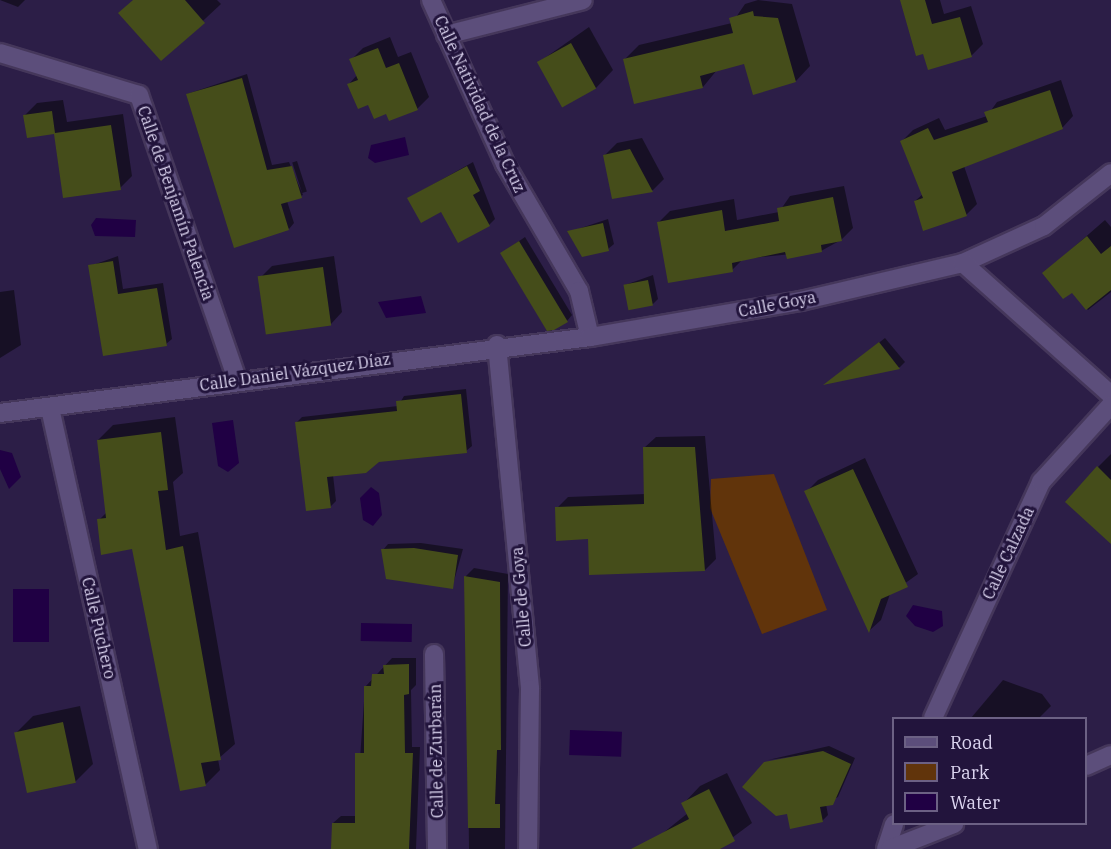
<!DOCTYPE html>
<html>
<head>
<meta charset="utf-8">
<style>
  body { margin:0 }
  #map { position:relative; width:1111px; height:849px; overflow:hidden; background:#2c1e47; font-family:"IBM Plex Serif",serif }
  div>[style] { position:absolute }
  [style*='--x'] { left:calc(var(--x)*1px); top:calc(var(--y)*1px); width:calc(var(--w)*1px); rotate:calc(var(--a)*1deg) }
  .green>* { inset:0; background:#61340b }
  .water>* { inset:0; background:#200044; transform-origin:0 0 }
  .shadow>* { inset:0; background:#0007; transform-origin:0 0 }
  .building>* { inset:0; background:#454d1a; transform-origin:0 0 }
  .roads { filter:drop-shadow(2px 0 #45375b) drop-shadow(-2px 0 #45375b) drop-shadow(0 2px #45375b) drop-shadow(0 -2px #45375b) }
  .minor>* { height:18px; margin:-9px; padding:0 9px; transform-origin:9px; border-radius:9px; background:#5c4e7b }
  span { translate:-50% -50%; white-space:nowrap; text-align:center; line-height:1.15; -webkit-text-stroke:6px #22143c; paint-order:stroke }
  .street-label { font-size:16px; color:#dbd4ef }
  .legend { position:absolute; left:892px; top:717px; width:195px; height:108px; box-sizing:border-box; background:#22143c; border:2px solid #6c6184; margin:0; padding:8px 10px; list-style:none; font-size:18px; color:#dbd4ef }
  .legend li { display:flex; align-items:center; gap:12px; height:30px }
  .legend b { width:30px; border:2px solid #6c6184 }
</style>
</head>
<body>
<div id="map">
  <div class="green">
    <i style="clip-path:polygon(774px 474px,827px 610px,762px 634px,710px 508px,711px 479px)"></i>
  </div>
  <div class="water">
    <i style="clip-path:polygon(405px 137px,409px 155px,375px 163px,368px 158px,371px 145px)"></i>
    <i style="clip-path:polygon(96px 218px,136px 220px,135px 237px,95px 236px,91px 225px)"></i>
    <i style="clip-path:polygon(421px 296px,426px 313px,386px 318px,378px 302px)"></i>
    <i style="clip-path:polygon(233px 420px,239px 463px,228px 472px,218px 466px,212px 423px)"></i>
    <i style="clip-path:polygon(0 450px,12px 453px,21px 477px,9px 489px,0 469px)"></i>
    <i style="clip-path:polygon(371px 487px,379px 493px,382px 515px,373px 526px,363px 520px,360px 498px)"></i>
    <i style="left:13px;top:589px;width:36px;height:53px"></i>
    <i style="clip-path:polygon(913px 605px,942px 611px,943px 626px,933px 632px,915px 626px,906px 616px)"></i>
    <i style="left:361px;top:623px;width:51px;height:18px;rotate:1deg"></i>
    <i style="left:570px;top:730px;width:52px;height:25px;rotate:2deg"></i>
  </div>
  <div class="shadow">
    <i style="clip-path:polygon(0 0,25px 0,18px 7px)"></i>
    <i style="clip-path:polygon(133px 0,217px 0,221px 4px,162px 59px)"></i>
    <i style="clip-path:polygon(758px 0,792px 4px,810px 66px,796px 81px,745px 62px,717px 70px,703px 87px,625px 59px,639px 45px,732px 23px,745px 4px)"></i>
    <i style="clip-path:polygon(903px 0,940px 0,944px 14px,971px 6px,983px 44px,971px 56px,929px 68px)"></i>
    <i style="clip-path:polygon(589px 27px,613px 70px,596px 88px,562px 106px,539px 62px)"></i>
    <i style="clip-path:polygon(390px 37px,398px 57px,411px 52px,429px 97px,417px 109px,387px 112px,349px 84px,357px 75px,351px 60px,363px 48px)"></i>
    <i style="clip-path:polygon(247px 74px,272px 165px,289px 162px,303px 195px,287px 201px,294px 223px,289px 229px,187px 94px)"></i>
    <i style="clip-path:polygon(1061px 80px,1073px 116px,1063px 127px,964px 166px,977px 204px,966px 215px,915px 201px,923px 194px,902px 141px,913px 130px,939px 118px,945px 130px,987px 116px,997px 102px)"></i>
    <i style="clip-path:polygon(63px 100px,67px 122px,123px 114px,132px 176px,120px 188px,64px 196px,55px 133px,28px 136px,25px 115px,37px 103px)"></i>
    <i style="clip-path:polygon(642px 138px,664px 179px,653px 190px,613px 197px,605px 155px,617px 143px)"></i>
    <i style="left:297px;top:161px;width:32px;height:5px;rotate:72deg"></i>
    <i style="clip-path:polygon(473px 162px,495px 219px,489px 225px,409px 198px)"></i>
    <i style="clip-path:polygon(844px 186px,853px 228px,841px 240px,821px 251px,743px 259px,732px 270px,658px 223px,670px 211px,734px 199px,737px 220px,779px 212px,790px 196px)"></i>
    <i style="clip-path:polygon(608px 219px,614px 244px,608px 249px,569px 232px)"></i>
    <i style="clip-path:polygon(1105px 220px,1111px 227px,1111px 292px,1088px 310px,1072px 290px,1044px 273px)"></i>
    <i style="clip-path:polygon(525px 237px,572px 315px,567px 321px,502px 253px)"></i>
    <i style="clip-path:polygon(118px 256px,123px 289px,163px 283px,172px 339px,166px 344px,90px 266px)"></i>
    <i style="clip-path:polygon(334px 256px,342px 312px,331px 324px,260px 278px,272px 266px)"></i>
    <i style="clip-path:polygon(653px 275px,658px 299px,652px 305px,625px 285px)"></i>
    <i style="clip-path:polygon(14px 290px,21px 345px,0 358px,0 292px)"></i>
    <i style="clip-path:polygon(885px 338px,905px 362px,900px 367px,827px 383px)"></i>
    <i style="clip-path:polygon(466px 389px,472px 446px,466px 451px,378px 461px,333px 475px,336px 501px,330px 507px,296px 423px,302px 417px,398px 406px,404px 396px)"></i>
    <i style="clip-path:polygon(175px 417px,183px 473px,173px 482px,180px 536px,198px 532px,235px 744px,218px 759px,220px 770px,205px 785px,181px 789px,134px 547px,99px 520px,107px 512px,98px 440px,113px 425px)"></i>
    <i style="clip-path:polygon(705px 436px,716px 559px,705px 570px,589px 538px,557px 508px,568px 497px,645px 494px,644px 448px,656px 437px)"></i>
    <i style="clip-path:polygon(1111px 454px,1111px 524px,1098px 467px)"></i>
    <i style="clip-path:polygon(865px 458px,918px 574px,890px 594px,881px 620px,870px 630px,806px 492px,818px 480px)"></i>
    <i style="clip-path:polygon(421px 543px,463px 549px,452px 588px,383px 550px,388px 544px)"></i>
    <i style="clip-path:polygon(474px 568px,508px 574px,505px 849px,469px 849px,466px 576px)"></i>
    <i style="clip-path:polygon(392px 658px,416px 658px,416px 685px,411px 690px,412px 747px,420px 747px,416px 849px,333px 849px,333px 823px,341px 816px,356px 816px,365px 687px)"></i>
    <i style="clip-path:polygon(1003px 680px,1042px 694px,1051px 706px,1039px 718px,971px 718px)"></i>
    <i style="clip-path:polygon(80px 706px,93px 764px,75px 782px,16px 733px,33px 716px)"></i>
    <i style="clip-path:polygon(829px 746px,855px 758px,838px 797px,826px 804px,828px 815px,822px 821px,788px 812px,765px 763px,831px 751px,768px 760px)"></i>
    <i style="clip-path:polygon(727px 773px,752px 823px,717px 849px,664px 849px,658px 837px,688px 813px,683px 804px,700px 786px)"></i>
  </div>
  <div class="building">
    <i style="clip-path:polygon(133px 0,185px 0,205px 23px,161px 61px,118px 13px)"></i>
    <i style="clip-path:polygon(900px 0,925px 0,932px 24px,960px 17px,972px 57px,928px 70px,923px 54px,916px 56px)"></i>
    <i style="clip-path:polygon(753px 11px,754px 16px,778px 18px,796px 82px,753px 95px,744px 64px,700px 76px,703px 88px,634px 104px,623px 59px,733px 33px,729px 18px)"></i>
    <i style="left:571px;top:43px;width:52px;height:39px;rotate:61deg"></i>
    <i style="clip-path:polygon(378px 48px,386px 68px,399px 63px,418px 110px,389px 121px,386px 114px,374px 119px,368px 105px,358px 109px,347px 84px,358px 80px,349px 59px)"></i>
    <i style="clip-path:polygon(242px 78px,267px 170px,292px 166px,302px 198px,281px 204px,289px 230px,234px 248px,186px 94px)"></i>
    <i style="clip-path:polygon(1050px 90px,1063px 129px,952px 172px,967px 216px,923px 231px,914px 201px,923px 198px,900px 141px,928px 128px,934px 140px,988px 122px,984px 112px)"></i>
    <i style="clip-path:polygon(52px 111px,55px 133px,111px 125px,121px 190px,63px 198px,54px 134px,27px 138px,23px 115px)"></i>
    <i style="clip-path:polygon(630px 149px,653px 192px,612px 199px,603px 155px)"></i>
    <i style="clip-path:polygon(467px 166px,480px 191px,473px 195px,490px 226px,458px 243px,441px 212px,421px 223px,407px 198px)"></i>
    <i style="clip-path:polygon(833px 197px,842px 241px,821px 245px,822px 252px,787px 259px,785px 252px,732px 263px,733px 272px,668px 283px,657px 222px,722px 210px,725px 231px,779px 221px,777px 208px)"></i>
    <i style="clip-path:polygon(603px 223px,609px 251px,582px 257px,567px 231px)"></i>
    <i style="clip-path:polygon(1087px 236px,1101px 254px,1111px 246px,1111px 290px,1086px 310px,1072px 293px,1063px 299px,1042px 273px)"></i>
    <i style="clip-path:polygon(519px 241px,568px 322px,554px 330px,547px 331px,500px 253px)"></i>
    <i style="clip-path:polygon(113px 261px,118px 294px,157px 288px,167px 346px,103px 356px,88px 265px)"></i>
    <i style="left:323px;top:267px;width:59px;height:66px;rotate:82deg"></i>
    <i style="left:648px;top:280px;width:26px;height:25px;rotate:79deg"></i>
    <i style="clip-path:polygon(879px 342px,900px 369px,823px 385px)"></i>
    <i style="clip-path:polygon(461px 394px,467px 453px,379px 462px,366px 473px,327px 477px,331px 508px,306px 511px,295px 422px,397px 411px,396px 401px)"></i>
    <i style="clip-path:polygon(161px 432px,168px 490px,158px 491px,166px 550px,183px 546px,221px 760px,201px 763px,206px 786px,180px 791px,132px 549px,101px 555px,97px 519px,106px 518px,97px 440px)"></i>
    <i style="clip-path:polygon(643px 447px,695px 447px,705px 571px,589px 575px,588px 539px,556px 541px,555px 507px,644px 504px)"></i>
    <i style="clip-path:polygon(1097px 466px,1111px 480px,1111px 544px,1065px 502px)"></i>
    <i style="clip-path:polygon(853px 469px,908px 587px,881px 599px,869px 633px,804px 491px)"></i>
    <i style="clip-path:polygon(414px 548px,458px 555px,453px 589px,386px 579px,381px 549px)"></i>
    <i style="clip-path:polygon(464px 576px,500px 582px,501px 750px,497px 750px,495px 804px,500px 804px,500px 828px,468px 828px)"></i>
    <i style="clip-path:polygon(409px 664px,409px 694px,404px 695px,405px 753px,413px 753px,409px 849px,331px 849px,332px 823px,355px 823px,355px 753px,364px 753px,364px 686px,371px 686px,372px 674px,384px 674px,383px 665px)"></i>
    <i style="left:63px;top:722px;width:62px;height:50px;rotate:78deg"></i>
    <i style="clip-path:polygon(823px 751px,851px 764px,833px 805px,820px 807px,823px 822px,790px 829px,787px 814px,776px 816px,742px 787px,764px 762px)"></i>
    <i style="clip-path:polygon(709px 789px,735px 841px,720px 849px,631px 849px,689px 819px,681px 803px)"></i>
  </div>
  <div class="roads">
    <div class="minor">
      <i style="--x:431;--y:0;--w:180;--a:65.7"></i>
      <i style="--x:505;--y:164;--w:147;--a:59.8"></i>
      <i style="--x:579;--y:291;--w:47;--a:76.6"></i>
      <i style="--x:446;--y:35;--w:141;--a:-14.3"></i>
      <i style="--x:0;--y:53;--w:145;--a:16.8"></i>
      <i style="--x:139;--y:95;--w:300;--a:71"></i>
      <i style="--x:963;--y:263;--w:89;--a:-24.6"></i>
      <i style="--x:1044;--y:226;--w:85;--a:-38.3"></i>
      <i style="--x:497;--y:345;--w:346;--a:84.5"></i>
      <i style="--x:530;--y:689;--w:160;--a:90.7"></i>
      <i style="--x:50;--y:408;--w:452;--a:77.5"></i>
      <i style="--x:0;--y:413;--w:595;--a:-7.34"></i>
      <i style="--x:590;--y:337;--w:214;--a:-9.7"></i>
      <i style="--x:801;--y:301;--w:166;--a:-13.2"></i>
      <i style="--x:963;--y:263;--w:198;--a:41.7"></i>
      <i style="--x:434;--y:654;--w:195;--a:89.1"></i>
      <i style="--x:933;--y:718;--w:260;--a:-65.4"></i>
      <i style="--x:1041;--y:482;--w:104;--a:-47.7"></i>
      <i style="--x:1086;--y:766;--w:27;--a:-24"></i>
      <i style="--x:886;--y:849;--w:26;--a:-72"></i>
      <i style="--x:890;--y:849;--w:69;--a:-21.3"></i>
    </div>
  </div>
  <div class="street-label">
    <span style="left:480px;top:104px;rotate:65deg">Calle Natividad de la Cruz</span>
    <span style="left:176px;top:203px;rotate:71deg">Calle de Benjamín Palencia</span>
    <span style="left:777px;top:304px;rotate:-11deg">Calle Goya</span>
    <span style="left:295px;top:372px;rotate:-8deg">Calle Daniel Vázquez Díaz</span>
    <span style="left:1008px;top:553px;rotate:-65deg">Calle Calzada</span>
    <span style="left:521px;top:597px;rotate:-95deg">Calle de Goya</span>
    <span style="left:99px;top:628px;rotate:77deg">Calle Puchero</span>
    <span style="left:436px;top:751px;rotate:-91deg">Calle de Zurbarán</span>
  </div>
  <ul class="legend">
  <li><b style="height:8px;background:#5c4e7b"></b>Road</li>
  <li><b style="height:16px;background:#61340b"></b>Park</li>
  <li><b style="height:16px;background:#200044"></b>Water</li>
  </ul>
</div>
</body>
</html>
